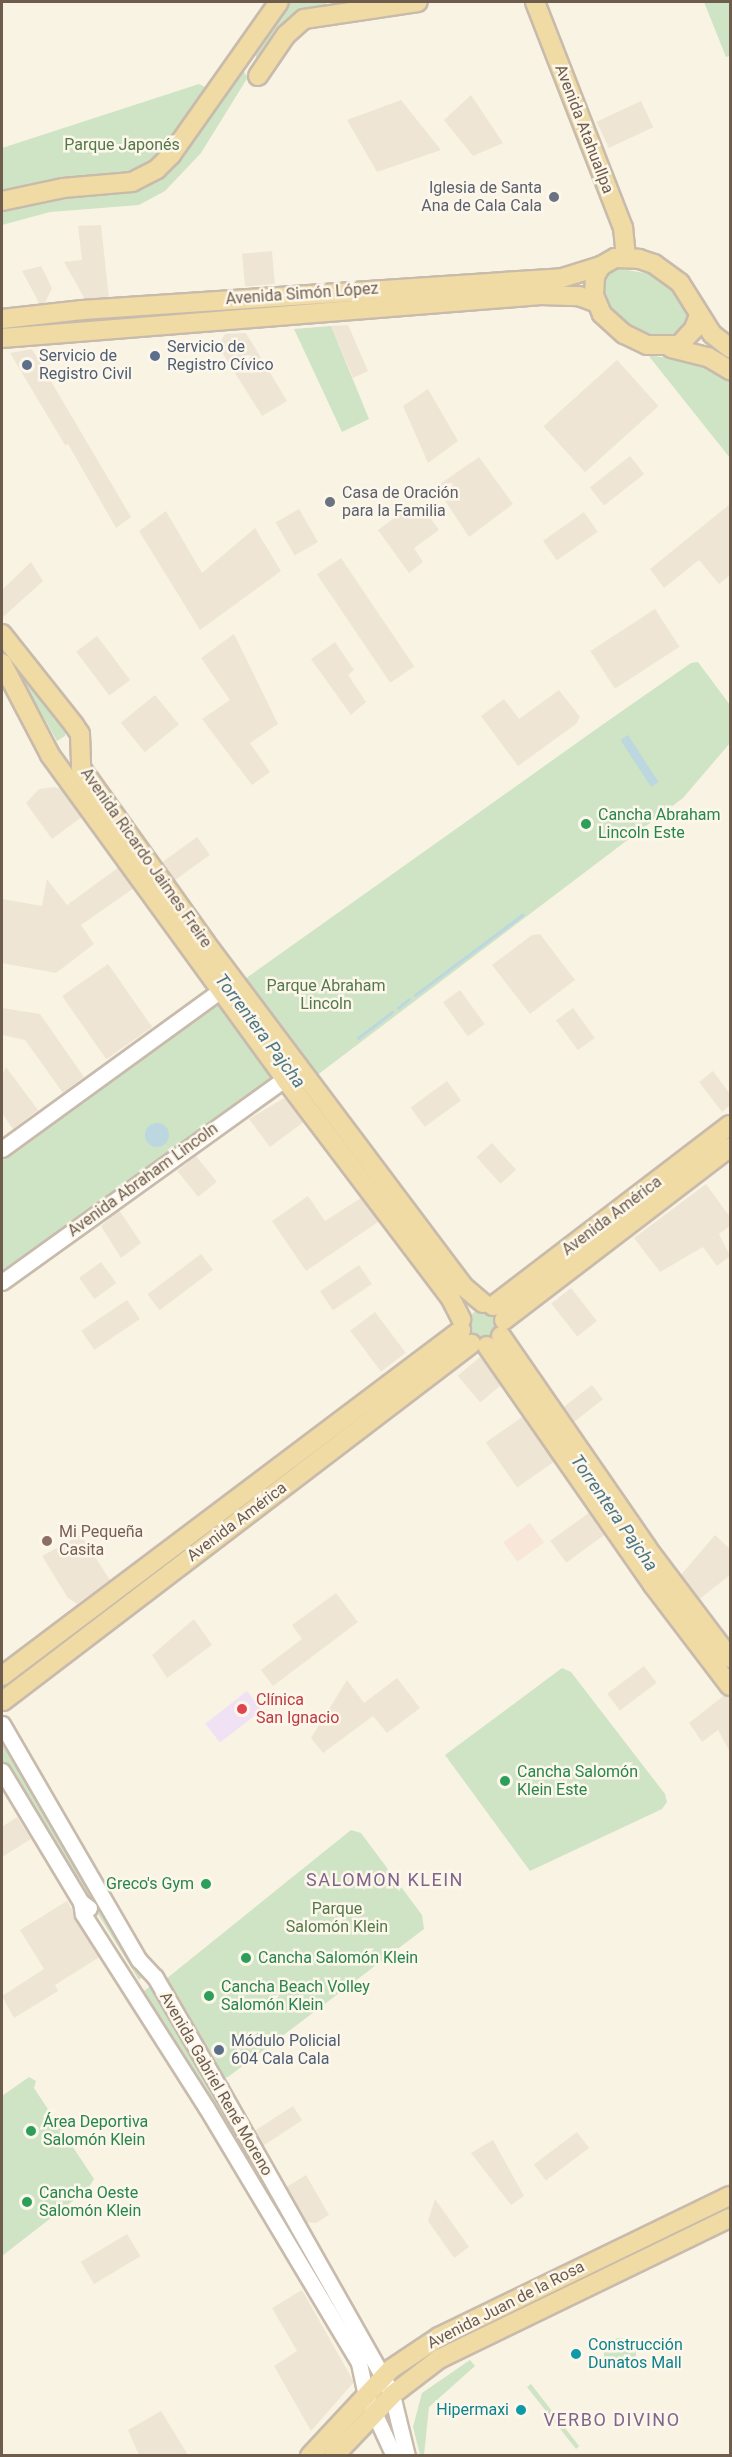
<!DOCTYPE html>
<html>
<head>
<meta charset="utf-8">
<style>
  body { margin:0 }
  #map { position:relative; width:732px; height:2457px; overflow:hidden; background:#f9f3e4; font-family:Roboto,sans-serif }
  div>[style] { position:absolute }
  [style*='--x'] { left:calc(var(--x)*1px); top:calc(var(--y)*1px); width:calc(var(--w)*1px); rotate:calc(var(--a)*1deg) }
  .residential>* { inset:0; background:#efe5d4; transform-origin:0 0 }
  .commercial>* { inset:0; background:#f8e6d9; transform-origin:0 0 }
  .education>* { inset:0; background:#f0e1f5; transform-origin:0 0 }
  .green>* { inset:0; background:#cee4c5 }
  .round { border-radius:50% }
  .water>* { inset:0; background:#bcd7e0; transform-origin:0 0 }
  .stream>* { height:3px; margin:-1.5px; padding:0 1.5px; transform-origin:1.5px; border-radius:1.5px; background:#bcd7e0 }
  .roads { filter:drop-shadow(2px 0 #c8bbac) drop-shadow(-2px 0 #c8bbac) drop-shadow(0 2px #c8bbac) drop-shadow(0 -2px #c8bbac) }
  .minor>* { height:15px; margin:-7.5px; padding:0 7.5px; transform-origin:7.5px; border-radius:7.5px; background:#fff }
  .major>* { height:18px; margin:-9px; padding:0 9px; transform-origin:9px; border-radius:9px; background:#f0dba5 }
  .dots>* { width:16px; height:16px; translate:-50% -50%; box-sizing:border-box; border:3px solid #fcf7ea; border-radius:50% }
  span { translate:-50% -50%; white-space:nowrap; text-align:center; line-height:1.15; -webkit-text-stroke:5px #fcf7ea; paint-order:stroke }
  .street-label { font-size:16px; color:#6e5c4d }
  .park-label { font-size:16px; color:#53784a }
  .worship-label { font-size:16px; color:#5b616d }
  .right { translate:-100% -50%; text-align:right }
  .left { translate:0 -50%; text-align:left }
  .service-label { font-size:16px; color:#4e5e75 }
  .leisure-label { font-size:16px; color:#27864d }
  .education-label { font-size:16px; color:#785e54 }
  .health-label { font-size:16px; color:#be3a42 }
  .culture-label { font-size:16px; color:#0d838f }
  .water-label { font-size:18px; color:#4d7785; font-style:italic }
  .neighbourhood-label { font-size:18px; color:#81668b; letter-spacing:1.5px }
  .frame { position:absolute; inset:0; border:3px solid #6e5c4d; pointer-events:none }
</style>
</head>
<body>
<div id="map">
  <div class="residential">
    <i style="clip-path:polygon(471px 95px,503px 143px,473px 156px,444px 120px)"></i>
    <i style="clip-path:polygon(401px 100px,441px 150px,377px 172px,347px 120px)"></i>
    <i style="left:641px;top:101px;width:29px;height:49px;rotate:65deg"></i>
    <i style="clip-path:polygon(101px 225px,109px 298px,86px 301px,64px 262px,82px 260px,78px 226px)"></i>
    <i style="left:272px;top:251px;width:33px;height:30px;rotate:85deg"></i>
    <i style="clip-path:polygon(41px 266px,52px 288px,45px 303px,39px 303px,22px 271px)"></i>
    <i style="clip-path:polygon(348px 325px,368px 371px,353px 378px,331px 326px)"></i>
    <i style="clip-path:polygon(246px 333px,287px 401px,262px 416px,218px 346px,225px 334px)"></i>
    <i style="clip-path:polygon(32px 349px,131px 517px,116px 528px,68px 444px,65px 445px,10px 353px)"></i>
    <i style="left:617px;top:360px;width:62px;height:99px;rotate:48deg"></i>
    <i style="clip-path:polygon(428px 389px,458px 441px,428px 463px,403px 406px)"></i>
    <i style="left:630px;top:456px;width:23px;height:51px;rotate:52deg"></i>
    <i style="clip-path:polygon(479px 457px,513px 504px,469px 537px,438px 490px,440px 484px)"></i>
    <i style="clip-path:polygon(413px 504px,421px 505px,439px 530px,414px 548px,423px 562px,409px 573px,378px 530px)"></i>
    <i style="clip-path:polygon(730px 504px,730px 575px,719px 584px,699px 560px,664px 588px,650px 569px)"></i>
    <i style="left:299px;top:509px;width:38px;height:27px;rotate:60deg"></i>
    <i style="clip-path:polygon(166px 511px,202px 573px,255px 528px,281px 571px,200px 630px,139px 531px)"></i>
    <i style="left:584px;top:512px;width:24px;height:50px;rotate:55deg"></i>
    <i style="left:341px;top:558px;width:131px;height:29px;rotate:56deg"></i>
    <i style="clip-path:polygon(31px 562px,43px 581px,2px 618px,2px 590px)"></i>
    <i style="left:655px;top:609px;width:45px;height:77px;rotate:57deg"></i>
    <i style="clip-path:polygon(234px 634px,278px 724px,250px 743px,270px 772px,252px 785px,202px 719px,230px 700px,201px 658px)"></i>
    <i style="left:97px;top:636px;width:55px;height:26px;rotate:53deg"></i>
    <i style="clip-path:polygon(335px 642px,354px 670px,348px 675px,366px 702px,351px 715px,311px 659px)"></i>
    <i style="clip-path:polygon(559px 690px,580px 717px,576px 724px,518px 766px,481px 716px,504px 699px,519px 719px)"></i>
    <i style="left:155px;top:695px;width:38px;height:44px;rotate:51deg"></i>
    <i style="clip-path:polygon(55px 787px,65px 791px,83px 816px,52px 839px,26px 803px,39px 789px)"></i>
    <i style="left:197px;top:837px;width:22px;height:49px;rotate:54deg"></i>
    <i style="clip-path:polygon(119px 867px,134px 888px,81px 925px,94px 944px,56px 973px,2px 963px,2px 899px,42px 906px,47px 879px,67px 905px)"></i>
    <i style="clip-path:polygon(540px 934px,575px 980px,530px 1014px,492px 965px,532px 935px)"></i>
    <i style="left:108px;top:964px;width:77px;height:56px;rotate:55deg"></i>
    <i style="left:460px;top:990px;width:42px;height:21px;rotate:54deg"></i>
    <i style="clip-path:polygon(2px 1008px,40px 1014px,84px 1077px,63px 1093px,25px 1040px,2px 1035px)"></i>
    <i style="left:573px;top:1008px;width:37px;height:21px;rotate:54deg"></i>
    <i style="clip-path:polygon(6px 1067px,38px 1110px,13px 1129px,2px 1113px,2px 1075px)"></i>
    <i style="clip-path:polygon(713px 1071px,730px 1094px,730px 1105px,722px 1112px,699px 1082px)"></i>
    <i style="left:447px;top:1081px;width:24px;height:45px;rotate:54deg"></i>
    <i style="clip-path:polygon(284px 1098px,305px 1121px,270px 1147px,249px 1119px)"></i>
    <i style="left:492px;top:1143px;width:36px;height:21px;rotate:48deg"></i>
    <i style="left:196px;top:1156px;width:33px;height:24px;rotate:51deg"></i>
    <i style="clip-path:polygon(706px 1184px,730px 1217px,730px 1226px,719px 1234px,730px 1256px,717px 1266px,703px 1247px,660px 1272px,634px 1238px)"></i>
    <i style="clip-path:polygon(308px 1196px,325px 1221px,364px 1196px,381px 1220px,306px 1271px,272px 1221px)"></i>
    <i style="clip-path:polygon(119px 1210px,141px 1243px,121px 1258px,101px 1226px)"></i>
    <i style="left:201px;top:1254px;width:20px;height:67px;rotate:53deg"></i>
    <i style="left:101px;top:1262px;width:26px;height:27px;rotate:54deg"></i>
    <i style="left:359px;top:1265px;width:23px;height:47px;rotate:56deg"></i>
    <i style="left:571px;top:1288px;width:42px;height:25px;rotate:52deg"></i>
    <i style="left:127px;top:1300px;width:23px;height:55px;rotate:56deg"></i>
    <i style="left:375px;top:1312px;width:51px;height:31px;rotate:53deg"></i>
    <i style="left:480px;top:1357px;width:35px;height:29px;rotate:50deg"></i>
    <i style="left:592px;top:1385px;width:18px;height:42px;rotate:52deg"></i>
    <i style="left:525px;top:1415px;width:55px;height:48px;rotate:55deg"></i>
    <i style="left:590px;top:1512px;width:27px;height:49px;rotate:54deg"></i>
    <i style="clip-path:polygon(81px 1535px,110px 1580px,77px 1604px,68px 1598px,42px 1556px)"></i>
    <i style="clip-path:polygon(715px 1535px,730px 1549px,730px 1575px,697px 1601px,680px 1576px)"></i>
    <i style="clip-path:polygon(336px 1593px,358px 1622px,273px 1686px,261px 1670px,302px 1639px,292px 1625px)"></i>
    <i style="clip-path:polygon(194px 1619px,212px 1645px,167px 1678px,152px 1655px)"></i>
    <i style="left:644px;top:1666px;width:21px;height:46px;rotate:53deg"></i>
    <i style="clip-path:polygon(397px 1678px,420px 1708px,387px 1733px,373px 1716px,323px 1753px,311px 1738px,347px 1680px,364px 1703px)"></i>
    <i style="clip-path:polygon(726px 1694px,730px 1700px,730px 1752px,718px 1730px,702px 1742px,689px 1723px)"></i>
    <i style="clip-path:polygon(17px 1817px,31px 1839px,2px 1857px,2px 1827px)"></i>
    <i style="clip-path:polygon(67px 1901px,101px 1956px,55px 1985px,58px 1991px,14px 2018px,2px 1996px,44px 1969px,20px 1930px)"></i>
    <i style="left:293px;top:2106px;width:17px;height:48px;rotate:57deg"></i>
    <i style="left:577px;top:2132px;width:20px;height:54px;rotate:53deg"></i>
    <i style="clip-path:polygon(493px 2140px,524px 2196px,511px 2205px,471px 2153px)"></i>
    <i style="clip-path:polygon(306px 2175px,329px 2215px,316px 2223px,305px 2222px,285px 2188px)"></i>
    <i style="clip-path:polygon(435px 2199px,469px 2247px,454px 2258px,428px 2221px)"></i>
    <i style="left:127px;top:2234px;width:26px;height:54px;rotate:59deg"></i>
    <i style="clip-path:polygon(302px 2290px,354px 2382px,311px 2431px,274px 2366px,297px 2351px,272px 2308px)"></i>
    <i style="clip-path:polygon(161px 2411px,188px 2455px,139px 2455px,128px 2430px)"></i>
  </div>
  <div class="commercial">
    <i style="left:530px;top:1523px;width:24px;height:33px;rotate:54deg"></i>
  </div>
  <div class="education">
    <i style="left:247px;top:1691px;width:24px;height:53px;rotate:52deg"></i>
  </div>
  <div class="green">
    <i style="clip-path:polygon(286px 2px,325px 2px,328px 5px,260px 64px,251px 48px)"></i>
    <i style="clip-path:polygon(704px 2px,730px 2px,730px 56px,726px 57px)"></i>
    <i style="clip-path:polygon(241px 68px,248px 77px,201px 153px,165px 191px,139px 205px,50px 212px,2px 225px,2px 205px,143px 183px)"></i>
    <i style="clip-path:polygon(199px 84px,207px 88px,174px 138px,146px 170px,2px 196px,2px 148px)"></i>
    <i style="clip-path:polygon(616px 268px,650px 274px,673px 289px,690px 314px,689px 322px,675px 339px,641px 333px,615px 313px,602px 291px,603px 279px)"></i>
    <i style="clip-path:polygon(338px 298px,339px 303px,2px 331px,2px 326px,45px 320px)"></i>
    <i style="clip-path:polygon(331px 326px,369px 419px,342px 432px,294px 329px)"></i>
    <i style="clip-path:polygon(648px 355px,706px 364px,730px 379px,730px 458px)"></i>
    <i style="clip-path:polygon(5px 648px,66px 728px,65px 736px,57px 741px)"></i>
    <i style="clip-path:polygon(698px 662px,730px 705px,730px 743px,683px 798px,316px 1076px,245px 979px,602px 725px,691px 663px)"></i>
    <i style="clip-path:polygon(214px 1003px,222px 1007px,273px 1080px,2px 1275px,2px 1155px)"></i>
    <i class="round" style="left:467px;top:1310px;width:30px;height:30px"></i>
    <i style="clip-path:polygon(156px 1570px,158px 1573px,10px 1687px,6px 1682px)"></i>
    <i style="clip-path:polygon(562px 1668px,571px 1672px,665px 1794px,667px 1802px,662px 1809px,530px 1871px,445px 1755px)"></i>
    <i style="clip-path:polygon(2px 1734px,145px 1974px,139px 1980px,2px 1760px)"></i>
    <i style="clip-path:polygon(351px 1830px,361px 1833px,422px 1915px,424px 1929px,228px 2077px,221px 2078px,166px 1979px)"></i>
    <i style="clip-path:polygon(151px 1986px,155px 1987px,376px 2373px,371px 2377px,142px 1992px)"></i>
    <i style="clip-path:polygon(29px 2077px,36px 2081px,34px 2088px,94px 2179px,87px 2190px,2px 2256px,2px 2096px)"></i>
    <i class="round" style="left:604px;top:2338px;width:32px;height:32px"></i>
    <i style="clip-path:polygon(470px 2360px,475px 2366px,429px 2407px,424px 2455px,420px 2455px,413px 2427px,422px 2393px)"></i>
    <i style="clip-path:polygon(531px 2384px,579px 2446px,576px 2449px,527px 2387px)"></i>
  </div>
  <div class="water">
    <i style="left:628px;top:735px;width:56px;height:9px;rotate:57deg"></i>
    <i class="round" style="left:145px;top:1123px;width:24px;height:24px"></i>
  </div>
  <div class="stream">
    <i style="--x:2;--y:649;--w:9;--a:58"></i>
    <i style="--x:14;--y:668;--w:83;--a:61.9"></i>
    <i style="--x:64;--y:759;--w:16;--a:52"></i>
    <i style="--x:415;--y:995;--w:134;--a:-36.8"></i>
    <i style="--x:398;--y:1008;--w:14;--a:-39"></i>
    <i style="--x:358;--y:1038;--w:43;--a:-37.4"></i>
    <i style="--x:725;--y:1663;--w:9;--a:54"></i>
  </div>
  <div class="roads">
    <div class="minor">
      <i style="--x:2;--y:1149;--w:271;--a:-36"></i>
      <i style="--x:2;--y:1282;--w:348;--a:-35.7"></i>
      <i style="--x:2;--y:1724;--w:273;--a:59.9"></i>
      <i style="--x:139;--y:1960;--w:23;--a:47"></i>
      <i style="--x:155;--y:1977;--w:129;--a:59.9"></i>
      <i style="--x:220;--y:2089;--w:331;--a:60.5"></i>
      <i style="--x:383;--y:2377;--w:20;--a:63"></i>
      <i style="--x:392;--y:2395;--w:63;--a:76.2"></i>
      <i style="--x:2;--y:1771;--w:153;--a:58.9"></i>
      <i style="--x:81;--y:1902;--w:10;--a:37"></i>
      <i style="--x:81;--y:1902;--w:12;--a:81"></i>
      <i style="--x:83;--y:1914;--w:229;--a:57.5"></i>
      <i style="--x:206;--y:2107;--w:298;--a:59.1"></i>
      <i style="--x:359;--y:2363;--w:33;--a:78"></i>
      <i style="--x:366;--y:2395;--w:67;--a:65.3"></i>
    </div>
    <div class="major">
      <i style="--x:535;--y:2;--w:243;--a:68.7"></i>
      <i style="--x:623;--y:228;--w:29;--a:84"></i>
      <i style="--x:258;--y:76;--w:50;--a:-55.7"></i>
      <i style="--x:286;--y:35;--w:24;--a:-42"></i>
      <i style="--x:304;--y:19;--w:115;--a:-8.5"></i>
      <i style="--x:2;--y:201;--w:62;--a:-12"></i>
      <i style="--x:63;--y:188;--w:69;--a:-5"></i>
      <i style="--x:132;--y:182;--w:28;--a:-27"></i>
      <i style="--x:157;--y:169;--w:20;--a:-45"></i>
      <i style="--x:171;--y:155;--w:187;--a:-54.8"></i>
      <i style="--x:699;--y:315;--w:15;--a:110"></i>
      <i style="--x:694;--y:329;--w:22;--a:133"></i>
      <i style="--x:679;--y:345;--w:32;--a:180"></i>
      <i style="--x:647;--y:345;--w:25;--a:-154"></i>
      <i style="--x:624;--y:334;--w:30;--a:-138"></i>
      <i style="--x:602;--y:314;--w:21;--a:-113"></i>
      <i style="--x:594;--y:295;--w:19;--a:-87"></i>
      <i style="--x:595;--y:276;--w:12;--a:-59"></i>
      <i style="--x:601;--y:266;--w:16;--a:-30"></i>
      <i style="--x:615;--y:258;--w:24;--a:2"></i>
      <i style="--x:639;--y:259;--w:16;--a:18"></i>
      <i style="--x:654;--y:264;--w:32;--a:36"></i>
      <i style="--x:680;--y:283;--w:60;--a:57.9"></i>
      <i style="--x:712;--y:334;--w:23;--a:38"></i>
      <i style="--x:2;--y:319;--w:81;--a:-6.4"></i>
      <i style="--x:82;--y:310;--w:481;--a:-3.8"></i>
      <i style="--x:562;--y:278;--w:41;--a:-17.1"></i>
      <i style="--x:2;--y:338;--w:541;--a:-4.56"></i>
      <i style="--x:541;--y:295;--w:38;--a:2"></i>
      <i style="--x:579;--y:296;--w:17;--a:21"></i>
      <i style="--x:671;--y:348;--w:38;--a:14"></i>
      <i style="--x:708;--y:357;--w:26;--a:31"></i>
      <i style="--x:2;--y:634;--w:116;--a:51.6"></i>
      <i style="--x:74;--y:725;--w:11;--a:56"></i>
      <i style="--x:80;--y:734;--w:34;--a:88"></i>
      <i style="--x:81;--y:768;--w:214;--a:54.5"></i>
      <i style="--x:205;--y:942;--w:431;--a:53.1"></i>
      <i style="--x:464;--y:1287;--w:25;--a:40"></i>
      <i style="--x:2;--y:663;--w:104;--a:62.4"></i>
      <i style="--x:50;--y:755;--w:400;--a:54"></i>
      <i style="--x:285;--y:1079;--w:273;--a:52.9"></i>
      <i style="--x:450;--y:1297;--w:25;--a:63"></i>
      <i style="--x:493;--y:1306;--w:298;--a:-37.4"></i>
      <i style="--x:504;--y:1320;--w:285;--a:-37.4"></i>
      <i style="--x:501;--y:1336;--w:257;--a:55.4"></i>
      <i style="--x:647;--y:1548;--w:138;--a:53"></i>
      <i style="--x:487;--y:1346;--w:291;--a:55.2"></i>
      <i style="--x:653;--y:1585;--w:127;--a:52.7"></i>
      <i style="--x:2;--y:1676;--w:575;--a:-37.01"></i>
      <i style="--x:3;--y:1701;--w:589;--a:-37.34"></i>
      <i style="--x:310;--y:2456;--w:119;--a:-47"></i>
      <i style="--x:391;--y:2369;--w:58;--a:-33.7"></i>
      <i style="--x:439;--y:2337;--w:323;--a:-25.9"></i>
      <i style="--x:334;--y:2456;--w:84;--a:-46.4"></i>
      <i style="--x:392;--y:2395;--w:59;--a:-37.5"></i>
      <i style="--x:439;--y:2359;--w:323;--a:-25.9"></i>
    </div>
  </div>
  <div class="dots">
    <i style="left:554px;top:197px;background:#6b7280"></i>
    <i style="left:155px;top:356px;background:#5c6f8a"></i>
    <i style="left:27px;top:365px;background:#5c6f8a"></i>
    <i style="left:330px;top:502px;background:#6b7280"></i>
    <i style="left:586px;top:824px;background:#2e9e5b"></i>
    <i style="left:47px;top:1541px;background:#8d6e63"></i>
    <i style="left:242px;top:1709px;background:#e0444e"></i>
    <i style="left:505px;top:1781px;background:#2e9e5b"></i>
    <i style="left:206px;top:1884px;background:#2e9e5b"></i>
    <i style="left:246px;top:1958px;background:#2e9e5b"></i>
    <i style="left:209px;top:1996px;background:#2e9e5b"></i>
    <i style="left:219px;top:2050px;background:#5c6f8a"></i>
    <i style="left:31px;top:2131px;background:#2e9e5b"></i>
    <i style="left:27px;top:2202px;background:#2e9e5b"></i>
    <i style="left:576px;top:2354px;background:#0f9aa8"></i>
    <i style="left:521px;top:2410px;background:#0f9aa8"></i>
  </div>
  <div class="street-label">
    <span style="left:584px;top:129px;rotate:69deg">Avenida Atahuallpa</span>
    <span style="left:302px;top:294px;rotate:-4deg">Avenida Simón López</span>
    <span style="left:146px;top:858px;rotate:55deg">Avenida Ricardo Jaimes Freire</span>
    <span style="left:143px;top:1180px;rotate:-36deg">Avenida Abraham Lincoln</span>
    <span style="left:612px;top:1216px;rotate:-37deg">Avenida América</span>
    <span style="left:237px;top:1522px;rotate:-37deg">Avenida América</span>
    <span style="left:216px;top:2084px;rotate:60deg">Avenida Gabriel René Moreno</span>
    <span style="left:506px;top:2305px;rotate:-27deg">Avenida Juan de la Rosa</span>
  </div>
  <div class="park-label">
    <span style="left:122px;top:145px">Parque Japonés</span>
    <span style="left:326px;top:995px">Parque Abraham<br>Lincoln</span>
    <span style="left:337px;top:1918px">Parque<br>Salomón Klein</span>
  </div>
  <div class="worship-label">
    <span class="right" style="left:542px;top:197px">Iglesia de Santa<br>Ana de Cala Cala</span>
    <span class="left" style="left:342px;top:502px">Casa de Oración<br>para la Familia</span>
  </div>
  <div class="service-label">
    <span class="left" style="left:167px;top:356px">Servicio de<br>Registro Cívico</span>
    <span class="left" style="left:39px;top:365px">Servicio de<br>Registro Civil</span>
    <span class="left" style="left:231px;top:2050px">Módulo Policial<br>604 Cala Cala</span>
  </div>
  <div class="leisure-label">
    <span class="left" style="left:598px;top:824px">Cancha Abraham<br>Lincoln Este</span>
    <span class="left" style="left:517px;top:1781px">Cancha Salomón<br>Klein Este</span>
    <span class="right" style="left:194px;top:1884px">Greco's Gym</span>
    <span class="left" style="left:258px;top:1958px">Cancha Salomón Klein</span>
    <span class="left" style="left:221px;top:1996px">Cancha Beach Volley<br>Salomón Klein</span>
    <span class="left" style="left:43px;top:2131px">Área Deportiva<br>Salomón Klein</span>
    <span class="left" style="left:39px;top:2202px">Cancha Oeste<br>Salomón Klein</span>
  </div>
  <div class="education-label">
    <span class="left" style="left:59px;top:1541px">Mi Pequeña<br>Casita</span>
  </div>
  <div class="health-label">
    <span class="left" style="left:256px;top:1709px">Clínica<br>San Ignacio</span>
  </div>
  <div class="culture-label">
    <span class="left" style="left:588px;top:2354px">Construcción<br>Dunatos Mall</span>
    <span class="right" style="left:509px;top:2410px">Hipermaxi</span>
  </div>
  <div class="water-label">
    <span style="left:260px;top:1031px;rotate:53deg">Torrentera Pajcha</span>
    <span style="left:614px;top:1513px;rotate:55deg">Torrentera Pajcha</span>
  </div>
  <div class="neighbourhood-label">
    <span style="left:385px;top:1880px">SALOMON KLEIN</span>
    <span style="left:612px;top:2420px">VERBO DIVINO</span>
  </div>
  <div class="frame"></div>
</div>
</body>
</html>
